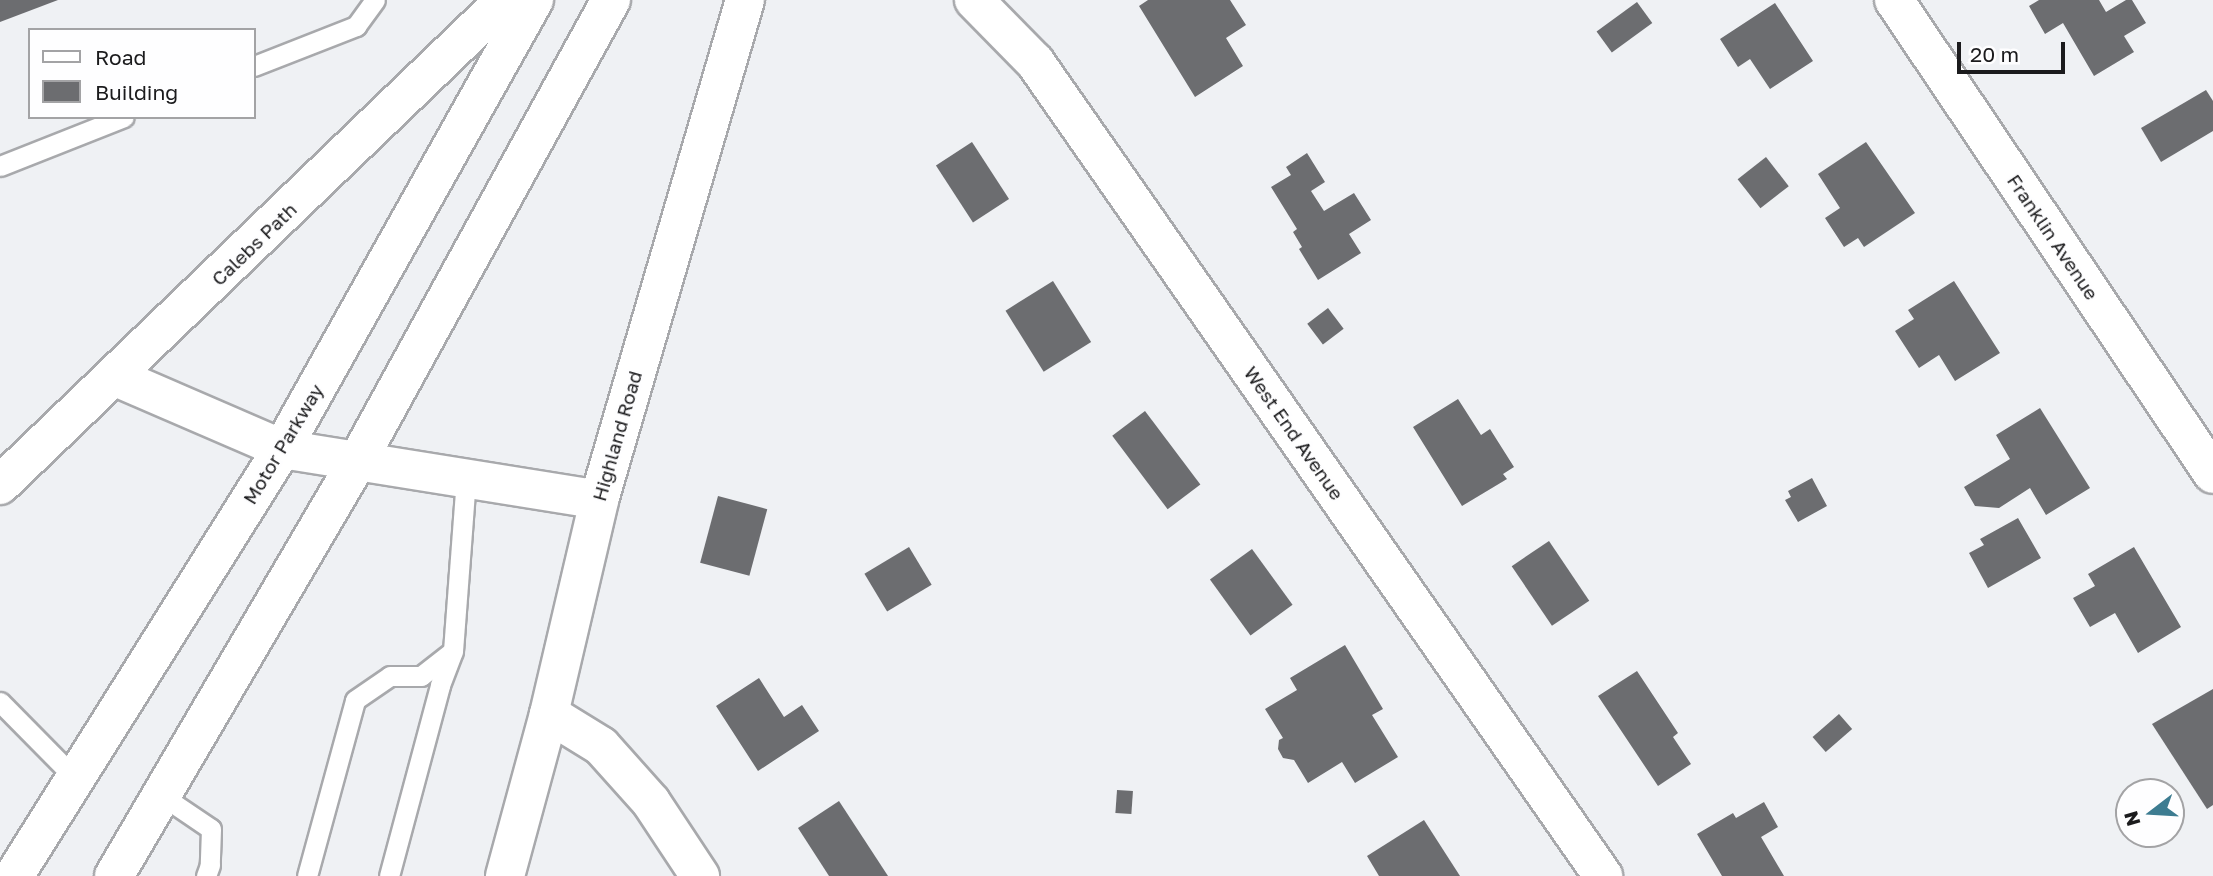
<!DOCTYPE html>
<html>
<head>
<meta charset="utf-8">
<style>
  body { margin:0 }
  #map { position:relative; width:2213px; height:876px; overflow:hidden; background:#eff1f4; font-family:"Golos Text",sans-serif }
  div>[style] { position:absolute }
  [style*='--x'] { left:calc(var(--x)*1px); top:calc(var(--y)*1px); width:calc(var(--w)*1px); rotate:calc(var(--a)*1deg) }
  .building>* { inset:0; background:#6c6d70; transform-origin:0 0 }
  .roads { filter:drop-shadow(2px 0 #a8a9ac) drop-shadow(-2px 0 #a8a9ac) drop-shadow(0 2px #a8a9ac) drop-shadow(0 -2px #a8a9ac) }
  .service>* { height:19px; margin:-9.5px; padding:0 9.5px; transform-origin:9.5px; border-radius:9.5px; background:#fff }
  .minor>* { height:38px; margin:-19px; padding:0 19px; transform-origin:19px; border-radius:19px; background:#fff }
  .secondary>* { height:38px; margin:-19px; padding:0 19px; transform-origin:19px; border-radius:19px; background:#fff }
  span { translate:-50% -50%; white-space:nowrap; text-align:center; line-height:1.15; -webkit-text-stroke:5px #fefeff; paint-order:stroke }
  .street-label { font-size:19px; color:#1b1b1d }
  .legend { position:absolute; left:28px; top:28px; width:228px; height:91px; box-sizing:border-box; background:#fefeff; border:2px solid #a3a3a5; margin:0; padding:9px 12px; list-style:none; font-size:21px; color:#1b1b1d }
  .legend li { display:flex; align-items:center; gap:14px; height:35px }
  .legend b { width:35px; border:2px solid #a3a3a5 }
  .north { position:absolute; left:2115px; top:778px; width:70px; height:70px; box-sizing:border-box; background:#fefeff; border:2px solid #a3a3a5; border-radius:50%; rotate:253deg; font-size:19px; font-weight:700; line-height:28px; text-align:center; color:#1b1b1d }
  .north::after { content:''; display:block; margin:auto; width:24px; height:32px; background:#3d7c91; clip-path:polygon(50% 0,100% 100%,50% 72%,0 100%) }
  .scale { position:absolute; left:1957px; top:42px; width:108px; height:32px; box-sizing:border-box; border:4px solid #1b1b1d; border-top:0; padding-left:9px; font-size:21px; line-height:24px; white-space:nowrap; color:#1b1b1d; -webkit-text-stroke:5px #fefeff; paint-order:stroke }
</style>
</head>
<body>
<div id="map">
  <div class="building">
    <i style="clip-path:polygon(0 0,58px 0,0 22px)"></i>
    <i style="clip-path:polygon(1148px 0,1230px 0,1246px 25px,1226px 38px,1243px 66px,1195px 97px,1139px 6px)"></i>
    <i style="clip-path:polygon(2039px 0,2099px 0,2106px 12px,2126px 0,2132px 0,2146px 23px,2124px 36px,2134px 52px,2094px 76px,2063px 23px,2045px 34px,2029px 6px)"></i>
    <i style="left:1637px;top:2px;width:26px;height:50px;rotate:54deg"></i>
    <i style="clip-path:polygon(1775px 3px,1813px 61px,1770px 89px,1750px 59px,1738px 67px,1720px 39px)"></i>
    <i style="clip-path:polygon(2206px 90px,2213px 101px,2213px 131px,2161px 162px,2141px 128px)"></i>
    <i style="left:972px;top:142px;width:68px;height:43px;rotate:57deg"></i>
    <i style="clip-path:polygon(1866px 142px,1915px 213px,1864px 247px,1858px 238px,1844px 247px,1825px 218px,1840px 208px,1818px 174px)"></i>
    <i style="clip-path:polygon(1307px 153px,1325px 182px,1311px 191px,1324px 211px,1354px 193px,1371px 220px,1349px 234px,1361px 253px,1318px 280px,1299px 249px,1302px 247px,1293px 232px,1297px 229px,1271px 187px,1291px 175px,1286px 167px)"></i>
    <i style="left:1766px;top:157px;width:37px;height:36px;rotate:52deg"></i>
    <i style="left:1053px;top:281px;width:72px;height:56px;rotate:58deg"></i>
    <i style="clip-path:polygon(1954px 281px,2000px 353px,1955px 381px,1939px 355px,1919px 368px,1895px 331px,1914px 319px,1908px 310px)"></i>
    <i style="left:1328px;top:308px;width:26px;height:26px;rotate:53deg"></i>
    <i style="clip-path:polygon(1458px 399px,1481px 435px,1490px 429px,1514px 467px,1503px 474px,1507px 479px,1462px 506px,1413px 427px)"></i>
    <i style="clip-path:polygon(2040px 408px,2090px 488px,2046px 515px,2030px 488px,1999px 508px,1975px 506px,1964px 487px,2010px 459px,1996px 435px)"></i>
    <i style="left:1145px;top:411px;width:92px;height:41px;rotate:53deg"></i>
    <i style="clip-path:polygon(1812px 478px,1827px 506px,1798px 522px,1785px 500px,1791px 497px,1788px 491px)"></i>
    <i style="left:718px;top:496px;width:51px;height:69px;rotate:15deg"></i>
    <i style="clip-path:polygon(2018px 518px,2041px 558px,1988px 588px,1969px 553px,1984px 545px,1980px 539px)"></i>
    <i style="left:1549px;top:541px;width:72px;height:45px;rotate:56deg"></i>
    <i style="left:909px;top:547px;width:44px;height:52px;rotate:59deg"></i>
    <i style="clip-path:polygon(2134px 547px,2181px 627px,2138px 653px,2115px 613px,2090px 627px,2073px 598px,2095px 586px,2088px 574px)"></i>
    <i style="left:1252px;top:549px;width:69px;height:52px;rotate:54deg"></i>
    <i style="clip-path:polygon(1345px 645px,1383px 709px,1372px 715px,1398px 757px,1355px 783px,1342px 762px,1308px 783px,1294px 760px,1283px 758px,1278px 749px,1279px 740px,1283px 738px,1265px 709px,1297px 690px,1290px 678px)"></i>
    <i style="clip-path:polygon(1637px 671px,1678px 733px,1673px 737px,1691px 764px,1658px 786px,1598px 696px)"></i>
    <i style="clip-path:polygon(759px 678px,784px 717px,802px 705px,819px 731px,758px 771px,716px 706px)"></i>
    <i style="clip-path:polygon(2213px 689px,2213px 805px,2207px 809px,2152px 724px)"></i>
    <i style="left:1839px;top:714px;width:20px;height:35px;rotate:49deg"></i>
    <i style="left:1117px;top:790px;width:16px;height:23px;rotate:4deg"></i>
    <i style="clip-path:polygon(839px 801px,888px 876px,829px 876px,798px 828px)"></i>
    <i style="clip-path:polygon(1764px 802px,1778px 827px,1761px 837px,1784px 876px,1722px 876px,1697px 834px,1733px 813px,1736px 818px)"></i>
    <i style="clip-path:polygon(1424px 820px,1460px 876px,1379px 876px,1367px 856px)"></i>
  </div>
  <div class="roads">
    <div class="service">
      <i style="--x:254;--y:66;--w:110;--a:-21.4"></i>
      <i style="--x:356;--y:26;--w:32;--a:-54"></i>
      <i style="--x:0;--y:166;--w:133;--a:-21.6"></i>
      <i style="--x:0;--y:702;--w:107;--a:45.4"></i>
      <i style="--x:161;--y:795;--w:60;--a:34.2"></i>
      <i style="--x:211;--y:829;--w:36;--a:92"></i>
      <i style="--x:210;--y:865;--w:12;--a:110"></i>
      <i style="--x:307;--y:876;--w:182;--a:-74.7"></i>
      <i style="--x:355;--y:700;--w:42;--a:-34.4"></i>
      <i style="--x:390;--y:676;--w:31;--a:0"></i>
      <i style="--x:421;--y:676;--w:39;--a:-38"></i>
      <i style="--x:389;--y:876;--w:198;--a:-75"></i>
      <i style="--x:440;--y:685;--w:36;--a:-69"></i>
      <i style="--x:453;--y:651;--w:173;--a:-85.7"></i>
    </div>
    <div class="minor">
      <i style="--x:974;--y:0;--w:87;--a:45.5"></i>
      <i style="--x:1035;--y:62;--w:993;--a:55.09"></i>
      <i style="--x:1894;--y:0;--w:571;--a:56.06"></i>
      <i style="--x:116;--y:377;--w:181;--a:23.4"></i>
      <i style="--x:282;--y:449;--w:321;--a:9.1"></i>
      <i style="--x:0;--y:485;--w:700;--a:-43.84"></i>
      <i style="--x:549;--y:714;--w:61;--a:31.6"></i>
      <i style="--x:601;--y:746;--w:75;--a:48.2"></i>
      <i style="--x:651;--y:802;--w:89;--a:56.5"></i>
      <i style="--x:505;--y:876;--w:168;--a:-74.8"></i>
      <i style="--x:549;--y:714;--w:220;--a:-76.8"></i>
      <i style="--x:599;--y:500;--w:521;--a:-73.72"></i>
    </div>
    <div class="secondary">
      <i style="--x:14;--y:876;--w:504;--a:-57.89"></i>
      <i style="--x:282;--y:449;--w:515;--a:-60.7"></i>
      <i style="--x:114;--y:876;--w:482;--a:-59.6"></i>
      <i style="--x:358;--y:460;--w:525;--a:-61.19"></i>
    </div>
  </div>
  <div class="street-label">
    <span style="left:2053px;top:237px;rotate:56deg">Franklin Avenue</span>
    <span style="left:254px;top:244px;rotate:-44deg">Calebs Path</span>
    <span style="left:1294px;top:433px;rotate:55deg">West End Avenue</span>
    <span style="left:617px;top:436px;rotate:-74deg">Highland Road</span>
    <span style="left:283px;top:444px;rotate:-59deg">Motor Parkway</span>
  </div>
  <ul class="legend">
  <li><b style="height:9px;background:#fff"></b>Road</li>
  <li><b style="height:19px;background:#6c6d70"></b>Building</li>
  </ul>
  <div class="north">N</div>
  <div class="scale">20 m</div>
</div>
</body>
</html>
